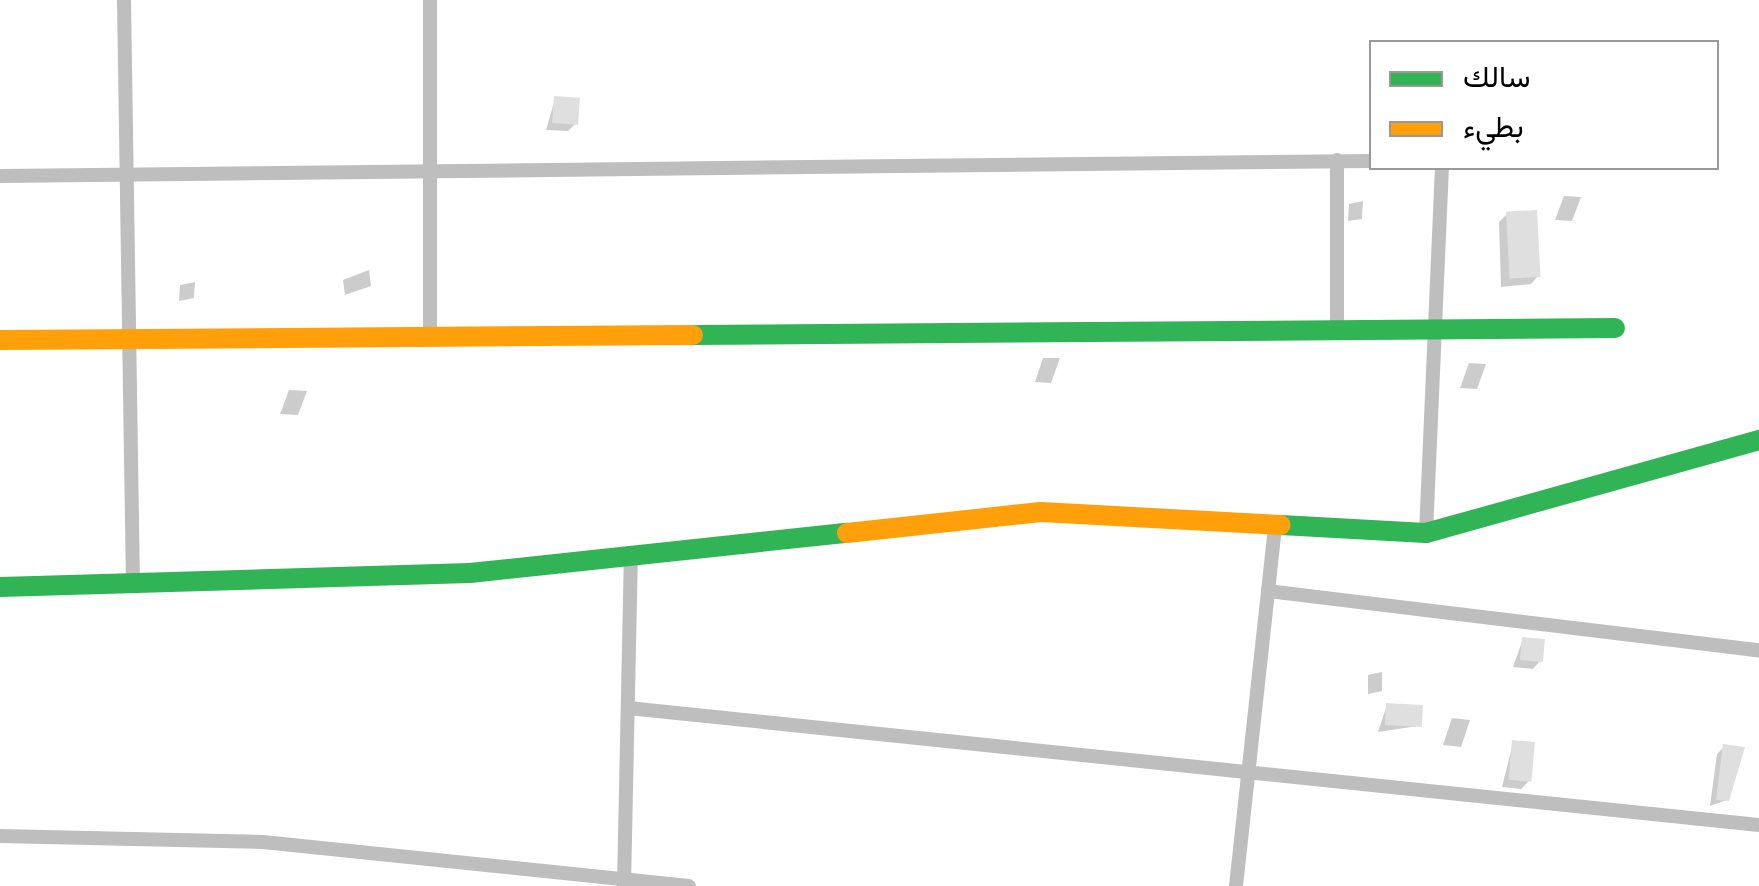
<!DOCTYPE html>
<html>
<head>
<meta charset="utf-8">
<style>
  body { margin:0 }
  #map { position:relative; width:1759px; height:886px; overflow:hidden; background:#fff; font-family:Ubuntu,Vazirmatn,sans-serif }
  div>[style] { position:absolute }
  [style*='--x'] { left:calc(var(--x)*1px); top:calc(var(--y)*1px); width:calc(var(--w)*1px); rotate:calc(var(--a)*1deg) }
  .shadow>* { inset:0; background:#0003 }
  .building>* { inset:0; background:#dfdfdf; transform-origin:0 0 }
  .street>* { height:14px; margin:-7px; padding:0 7px; transform-origin:7px; border-radius:7px; background:#bebebe }
  .fast>* { height:20px; margin:-10px; padding:0 10px; transform-origin:10px; border-radius:10px; background:#30b455 }
  .slow>* { height:20px; margin:-10px; padding:0 10px; transform-origin:10px; border-radius:10px; background:#ff9f0a }
  span { translate:-50% -50%; white-space:nowrap; text-align:center; line-height:1.15; -webkit-text-stroke:8px #fff; paint-order:stroke }
  .legend { position:absolute; left:1369px; top:40px; width:350px; height:130px; box-sizing:border-box; background:#fff; border:2px solid #999; margin:0; padding:12px 18px; list-style:none; font-size:30px; color:#000 }
  .legend li { display:flex; align-items:center; gap:20px; height:50px }
  .legend b { width:50px; border:2px solid #999 }
</style>
</head>
<body>
<div id="map">
  <div class="shadow">
    <i style="clip-path:polygon(555px 99px,576px 123px,568px 131px,546px 130px)"></i>
    <i style="clip-path:polygon(1564px 196px,1581px 197px,1572px 221px,1555px 220px)"></i>
    <i style="clip-path:polygon(1363px 201px,1362px 219px,1348px 221px,1349px 204px)"></i>
    <i style="clip-path:polygon(1507px 214px,1538px 276px,1531px 284px,1501px 287px,1499px 222px)"></i>
    <i style="clip-path:polygon(369px 270px,371px 286px,345px 295px,343px 280px)"></i>
    <i style="clip-path:polygon(195px 282px,194px 298px,179px 301px,180px 285px)"></i>
    <i style="clip-path:polygon(1043px 358px,1060px 358px,1051px 383px,1035px 382px)"></i>
    <i style="clip-path:polygon(1469px 363px,1486px 364px,1477px 389px,1460px 388px)"></i>
    <i style="clip-path:polygon(289px 390px,307px 391px,298px 415px,280px 414px)"></i>
    <i style="clip-path:polygon(1523px 639px,1540px 661px,1533px 669px,1513px 667px)"></i>
    <i style="clip-path:polygon(1382px 672px,1382px 691px,1368px 694px,1368px 675px)"></i>
    <i style="clip-path:polygon(1387px 705px,1418px 726px,1378px 732px)"></i>
    <i style="clip-path:polygon(1452px 718px,1470px 720px,1461px 747px,1443px 745px)"></i>
    <i style="clip-path:polygon(1513px 743px,1529px 781px,1521px 789px,1502px 787px)"></i>
    <i style="clip-path:polygon(1724px 747px,1727px 800px,1710px 806px,1717px 754px)"></i>
  </div>
  <div class="building">
    <i style="left:554px;top:96px;width:26px;height:27px;rotate:4deg"></i>
    <i style="left:1537px;top:210px;width:67px;height:31px;rotate:87deg"></i>
    <i style="left:1522px;top:637px;width:23px;height:23px;rotate:5deg"></i>
    <i style="left:1386px;top:703px;width:37px;height:22px;rotate:3deg"></i>
    <i style="left:1512px;top:740px;width:23px;height:40px;rotate:5deg"></i>
    <i style="clip-path:polygon(1723px 744px,1745px 747px,1729px 801px,1716px 800px)"></i>
  </div>
  <div class="street">
    <i style="--x:124;--y:0;--w:586;--a:89.12"></i>
    <i style="--x:430;--y:0;--w:333;--a:90"></i>
    <i style="--x:1337;--y:160;--w:171;--a:90"></i>
    <i style="--x:0;--y:176;--w:1372;--a:-0.63"></i>
    <i style="--x:1426;--y:533;--w:365;--a:-87.5"></i>
    <i style="--x:1268;--y:591;--w:495;--a:6.9"></i>
    <i style="--x:628;--y:708;--w:1137;--a:5.91"></i>
    <i style="--x:0;--y:836;--w:263;--a:1.3"></i>
    <i style="--x:263;--y:842;--w:428;--a:5.9"></i>
    <i style="--x:624;--y:885;--w:329;--a:-88.8"></i>
    <i style="--x:1236;--y:886;--w:362;--a:-83.8"></i>
  </div>
  <div class="fast">
    <i style="--x:693;--y:335;--w:922;--a:-0.43"></i>
    <i style="--x:1281;--y:525;--w:145;--a:3.2"></i>
    <i style="--x:1426;--y:533;--w:346;--a:-15.6"></i>
    <i style="--x:0;--y:587;--w:470;--a:-1.7"></i>
    <i style="--x:470;--y:573;--w:379;--a:-6.1"></i>
  </div>
  <div class="slow">
    <i style="--x:0;--y:340;--w:693;--a:-0.41"></i>
    <i style="--x:847;--y:533;--w:195;--a:-6.2"></i>
    <i style="--x:1041;--y:512;--w:240;--a:3.1"></i>
  </div>
  <ul class="legend">
  <li><b style="height:12px;background:#30b455"></b>سالك</li>
  <li><b style="height:12px;background:#ff9f0a"></b>بطيء</li>
  </ul>
</div>
</body>
</html>
